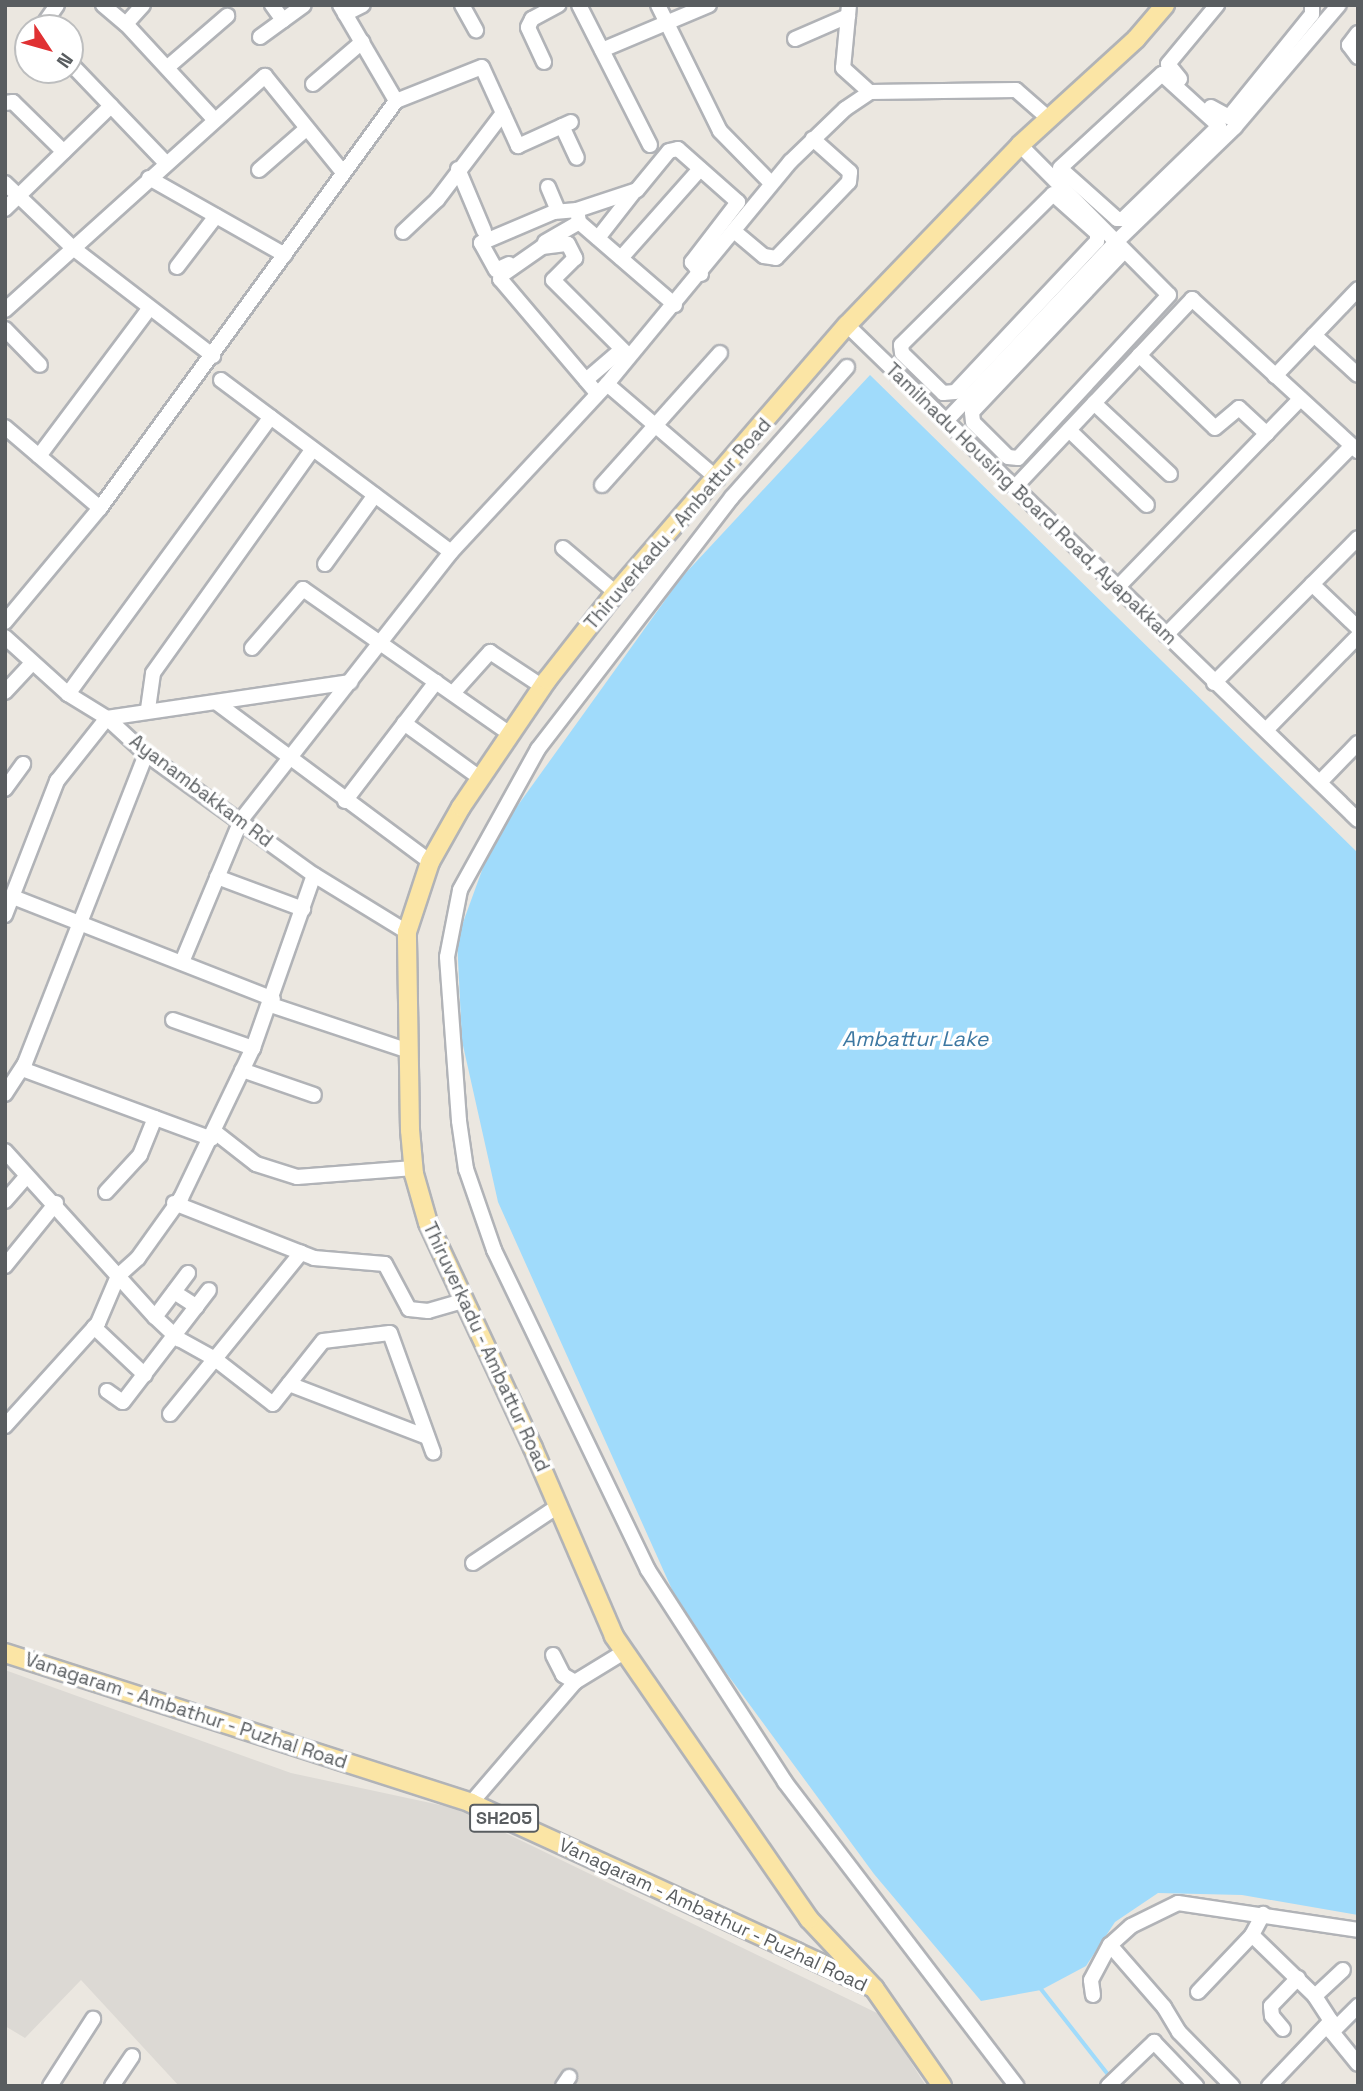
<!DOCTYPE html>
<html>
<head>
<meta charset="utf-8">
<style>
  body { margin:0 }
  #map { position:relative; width:1363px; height:2091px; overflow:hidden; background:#ebe7e0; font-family:"Space Grotesk",sans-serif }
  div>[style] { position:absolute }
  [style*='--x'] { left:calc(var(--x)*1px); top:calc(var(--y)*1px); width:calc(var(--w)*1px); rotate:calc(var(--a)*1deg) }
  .industrial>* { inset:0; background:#dcd9d4 }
  .water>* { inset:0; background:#a0dbfb }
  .stream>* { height:3.5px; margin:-1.75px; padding:0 1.75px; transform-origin:1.75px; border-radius:1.75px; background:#a0dbfb }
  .roads { filter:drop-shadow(2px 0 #b1b3b7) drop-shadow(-2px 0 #b1b3b7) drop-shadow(0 2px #b1b3b7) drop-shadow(0 -2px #b1b3b7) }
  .minor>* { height:14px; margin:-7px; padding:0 7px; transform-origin:7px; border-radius:7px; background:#fff }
  .major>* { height:18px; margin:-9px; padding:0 9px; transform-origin:9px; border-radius:9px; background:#fbe5a5 }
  span { translate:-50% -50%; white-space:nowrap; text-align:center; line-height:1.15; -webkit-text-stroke:7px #fff; paint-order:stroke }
  .shield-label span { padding:2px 5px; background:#fff; border:2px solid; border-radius:5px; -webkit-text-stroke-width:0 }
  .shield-label { font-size:18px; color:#595d60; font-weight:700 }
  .street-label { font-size:19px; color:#595d60 }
  .water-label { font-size:21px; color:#3d78a2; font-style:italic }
  .frame { position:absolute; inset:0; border:7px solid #595d60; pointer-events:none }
  .north { position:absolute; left:14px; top:14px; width:70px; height:70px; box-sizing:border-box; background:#fff; border:2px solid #bdbebf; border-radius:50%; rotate:126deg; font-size:19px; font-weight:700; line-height:28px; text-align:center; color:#595d60 }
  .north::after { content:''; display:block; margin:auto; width:24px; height:32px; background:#e03133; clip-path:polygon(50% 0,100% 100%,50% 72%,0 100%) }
</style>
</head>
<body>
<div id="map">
  <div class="industrial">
    <i style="clip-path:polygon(5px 1670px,291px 1773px,454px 1808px,881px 2015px,926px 2086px,179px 2086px,81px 1980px,25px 2038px,5px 2026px)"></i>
  </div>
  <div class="water">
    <i style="clip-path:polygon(870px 375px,1358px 853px,1358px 1915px,1242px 1895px,1158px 1893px,1115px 1922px,1086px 1966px,1041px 1990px,981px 2001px,874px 1874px,683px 1614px,498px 1202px,462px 1041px,457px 939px,493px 840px,681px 578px)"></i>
  </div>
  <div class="stream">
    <i style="--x:1039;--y:1986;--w:118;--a:51.9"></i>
  </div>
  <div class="roads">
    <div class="minor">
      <i style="--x:103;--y:5;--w:30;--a:40"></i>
      <i style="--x:143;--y:5;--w:25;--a:132"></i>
      <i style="--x:126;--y:24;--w:129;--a:47.2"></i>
      <i style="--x:272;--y:5;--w:19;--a:54"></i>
      <i style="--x:340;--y:5;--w:111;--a:59.7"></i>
      <i style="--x:462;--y:5;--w:29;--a:61"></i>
      <i style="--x:579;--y:5;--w:157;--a:63.1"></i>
      <i style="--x:658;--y:5;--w:140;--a:63.8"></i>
      <i style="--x:720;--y:131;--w:73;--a:45.6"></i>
      <i style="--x:849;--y:5;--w:63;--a:95.4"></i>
      <i style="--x:843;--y:68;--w:36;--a:42"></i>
      <i style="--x:870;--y:92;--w:146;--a:-0.8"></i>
      <i style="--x:1016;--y:90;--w:43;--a:41.2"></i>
      <i style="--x:345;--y:14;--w:20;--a:-27"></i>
      <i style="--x:41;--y:28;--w:28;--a:-55"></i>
      <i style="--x:1358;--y:33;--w:15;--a:127"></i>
      <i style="--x:1349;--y:45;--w:15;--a:53"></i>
      <i style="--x:260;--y:37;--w:54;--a:-36"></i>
      <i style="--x:795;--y:39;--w:58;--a:-23.5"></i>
      <i style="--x:602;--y:50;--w:116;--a:-22.8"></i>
      <i style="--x:544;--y:62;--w:38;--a:-115"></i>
      <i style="--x:528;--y:27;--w:9;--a:-63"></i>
      <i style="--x:532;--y:19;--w:30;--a:-28"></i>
      <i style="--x:70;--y:63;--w:139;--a:46.2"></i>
      <i style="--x:169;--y:66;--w:77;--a:-40.8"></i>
      <i style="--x:1162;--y:74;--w:77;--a:42.4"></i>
      <i style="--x:1219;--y:126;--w:134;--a:135.9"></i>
      <i style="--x:1123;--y:219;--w:6;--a:180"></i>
      <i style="--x:1117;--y:219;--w:76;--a:-138.2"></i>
      <i style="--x:1060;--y:168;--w:139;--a:-42.7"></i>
      <i style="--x:1180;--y:79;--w:19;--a:-129"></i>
      <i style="--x:1168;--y:64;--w:77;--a:-50.3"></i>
      <i style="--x:313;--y:84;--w:65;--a:-40.6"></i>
      <i style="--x:5;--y:103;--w:8;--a:-7"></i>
      <i style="--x:13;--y:102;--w:71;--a:44.4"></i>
      <i style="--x:1211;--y:107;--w:21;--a:29"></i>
      <i style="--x:1229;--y:117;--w:132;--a:-51.1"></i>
      <i style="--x:1312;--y:14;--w:9;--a:-90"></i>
      <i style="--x:562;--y:126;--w:35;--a:65"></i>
      <i style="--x:1020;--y:145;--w:211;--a:45.2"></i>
      <i style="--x:1169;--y:295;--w:222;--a:132.8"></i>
      <i style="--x:1018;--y:458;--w:10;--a:-174"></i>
      <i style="--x:1008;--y:457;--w:49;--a:-135"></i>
      <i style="--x:973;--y:422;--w:10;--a:-96"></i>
      <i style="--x:972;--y:412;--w:221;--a:-46.6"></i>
      <i style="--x:458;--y:169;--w:67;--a:67.2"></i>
      <i style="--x:259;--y:170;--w:62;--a:-41.1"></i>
      <i style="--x:149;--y:178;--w:156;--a:29.5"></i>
      <i style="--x:5;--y:183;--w:94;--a:43.7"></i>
      <i style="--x:73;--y:248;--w:177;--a:37.6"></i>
      <i style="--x:548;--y:187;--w:26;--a:67"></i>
      <i style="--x:1053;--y:194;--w:59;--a:41.6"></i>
      <i style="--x:1097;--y:233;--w:8;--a:90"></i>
      <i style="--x:1097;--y:241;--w:207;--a:133.2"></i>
      <i style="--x:955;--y:392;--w:12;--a:175"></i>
      <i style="--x:943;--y:393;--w:57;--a:-135.7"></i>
      <i style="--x:902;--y:353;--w:8;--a:-97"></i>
      <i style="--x:901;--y:345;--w:214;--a:-44.8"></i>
      <i style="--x:5;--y:209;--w:148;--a:-44.2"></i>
      <i style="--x:734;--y:231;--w:39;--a:40"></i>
      <i style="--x:764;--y:256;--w:12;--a:9"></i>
      <i style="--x:776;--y:258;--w:105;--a:-46.2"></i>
      <i style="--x:849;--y:182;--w:10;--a:-84"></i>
      <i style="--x:850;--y:172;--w:50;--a:-138.3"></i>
      <i style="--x:403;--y:232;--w:47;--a:-43.3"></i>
      <i style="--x:437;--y:200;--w:109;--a:-52.8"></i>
      <i style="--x:598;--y:238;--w:58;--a:-52"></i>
      <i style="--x:545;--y:242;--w:39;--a:-30"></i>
      <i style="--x:621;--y:258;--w:119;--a:-48.4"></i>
      <i style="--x:509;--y:264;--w:14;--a:155"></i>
      <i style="--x:496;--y:270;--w:31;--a:-119"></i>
      <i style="--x:481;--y:243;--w:79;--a:-23"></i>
      <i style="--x:554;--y:212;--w:23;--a:-5"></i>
      <i style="--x:177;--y:267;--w:64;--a:-52.6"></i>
      <i style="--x:675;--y:305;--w:127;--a:-139.2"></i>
      <i style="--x:579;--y:222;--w:12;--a:-99"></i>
      <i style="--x:577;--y:210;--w:63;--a:-18.4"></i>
      <i style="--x:637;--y:190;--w:50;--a:-50.6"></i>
      <i style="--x:669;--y:151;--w:9;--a:-13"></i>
      <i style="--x:678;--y:149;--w:80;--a:41.5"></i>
      <i style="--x:738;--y:202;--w:76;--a:127.5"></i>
      <i style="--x:692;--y:262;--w:15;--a:53"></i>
      <i style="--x:5;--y:310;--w:350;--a:-42"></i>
      <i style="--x:265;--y:76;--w:122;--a:51"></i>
      <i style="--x:847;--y:325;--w:711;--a:44.09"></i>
      <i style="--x:5;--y:329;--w:50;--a:45.8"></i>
      <i style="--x:1314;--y:335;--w:59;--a:42.3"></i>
      <i style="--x:1139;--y:355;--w:105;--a:43.8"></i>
      <i style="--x:1215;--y:428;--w:31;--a:-40"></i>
      <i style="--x:1239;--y:408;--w:38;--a:43"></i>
      <i style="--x:847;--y:367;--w:174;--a:131.5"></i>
      <i style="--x:732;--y:497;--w:318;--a:127.6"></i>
      <i style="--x:538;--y:749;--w:161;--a:119"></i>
      <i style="--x:460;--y:890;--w:68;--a:101"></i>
      <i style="--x:447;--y:957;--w:164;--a:85.8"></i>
      <i style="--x:459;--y:1121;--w:49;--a:81.7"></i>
      <i style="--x:466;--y:1169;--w:86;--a:70.9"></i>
      <i style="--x:494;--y:1250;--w:355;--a:64.3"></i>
      <i style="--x:648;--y:1570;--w:252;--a:57.1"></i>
      <i style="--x:785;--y:1782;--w:382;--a:52.7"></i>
      <i style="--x:1275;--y:376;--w:120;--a:-46.3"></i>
      <i style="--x:221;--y:380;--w:287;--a:36.8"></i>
      <i style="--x:586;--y:380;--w:46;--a:-40.6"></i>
      <i style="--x:607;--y:384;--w:146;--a:40.6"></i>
      <i style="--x:596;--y:392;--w:148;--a:-130.3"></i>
      <i style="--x:500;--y:279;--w:4;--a:-63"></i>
      <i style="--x:502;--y:275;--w:49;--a:-35"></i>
      <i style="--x:542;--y:247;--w:26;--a:-7"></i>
      <i style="--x:568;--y:244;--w:16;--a:63"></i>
      <i style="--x:575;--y:258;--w:31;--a:135"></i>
      <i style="--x:553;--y:280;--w:107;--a:45"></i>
      <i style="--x:1094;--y:403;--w:104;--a:43.1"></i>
      <i style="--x:947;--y:420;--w:245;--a:-46.5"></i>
      <i style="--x:1116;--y:242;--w:165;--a:-44"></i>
      <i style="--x:1235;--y:127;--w:160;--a:-49.6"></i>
      <i style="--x:5;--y:427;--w:125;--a:40.5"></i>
      <i style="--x:1069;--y:430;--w:108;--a:43.9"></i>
      <i style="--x:39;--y:456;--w:184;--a:-53.2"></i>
      <i style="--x:602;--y:485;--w:177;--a:-48.2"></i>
      <i style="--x:1016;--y:486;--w:257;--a:-46.7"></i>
      <i style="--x:1192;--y:299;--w:225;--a:42.5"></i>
      <i style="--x:563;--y:548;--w:70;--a:40.3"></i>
      <i style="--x:325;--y:564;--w:85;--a:-54.1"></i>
      <i style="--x:1312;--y:584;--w:64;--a:43.7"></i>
      <i style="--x:1118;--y:587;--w:262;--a:-45.9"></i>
      <i style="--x:5;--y:622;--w:148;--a:-50.2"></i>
      <i style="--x:100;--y:508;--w:503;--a:-53.97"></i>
      <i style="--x:396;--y:101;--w:92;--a:-21.6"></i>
      <i style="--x:482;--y:67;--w:87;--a:65.5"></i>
      <i style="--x:518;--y:146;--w:58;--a:-24.4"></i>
      <i style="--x:1166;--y:635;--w:265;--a:-45.5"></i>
      <i style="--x:5;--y:637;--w:85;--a:42.1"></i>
      <i style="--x:68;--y:694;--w:46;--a:31.6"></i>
      <i style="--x:107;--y:718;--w:53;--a:42.7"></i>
      <i style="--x:146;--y:754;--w:207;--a:35.8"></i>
      <i style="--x:314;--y:875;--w:109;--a:31.5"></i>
      <i style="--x:252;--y:648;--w:78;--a:-49.2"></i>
      <i style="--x:303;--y:589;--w:253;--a:35"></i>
      <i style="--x:1214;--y:683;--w:204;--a:-45.2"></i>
      <i style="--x:5;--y:692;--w:40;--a:-47"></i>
      <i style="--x:454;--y:692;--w:54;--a:-48"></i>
      <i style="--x:490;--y:652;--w:64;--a:33.4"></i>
      <i style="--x:68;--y:694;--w:343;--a:-53.8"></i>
      <i style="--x:217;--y:703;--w:266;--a:36.7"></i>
      <i style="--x:148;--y:709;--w:36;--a:-82"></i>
      <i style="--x:153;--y:673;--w:275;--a:-54.5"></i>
      <i style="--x:404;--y:723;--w:94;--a:35.9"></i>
      <i style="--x:1268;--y:728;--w:129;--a:-45.6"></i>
      <i style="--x:1321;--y:781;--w:53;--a:-45.8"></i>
      <i style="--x:5;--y:789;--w:31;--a:-54"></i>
      <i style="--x:345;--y:801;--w:150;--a:-52.6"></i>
      <i style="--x:217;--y:877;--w:92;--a:20.4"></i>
      <i style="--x:13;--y:897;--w:279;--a:21.4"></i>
      <i style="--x:5;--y:915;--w:144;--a:-68.8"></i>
      <i style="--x:57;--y:781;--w:80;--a:-51.6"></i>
      <i style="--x:107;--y:718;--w:246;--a:-8.4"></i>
      <i style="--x:182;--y:962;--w:154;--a:-67.4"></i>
      <i style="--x:241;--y:820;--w:340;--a:-51.9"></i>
      <i style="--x:451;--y:552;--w:229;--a:-47.1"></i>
      <i style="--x:607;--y:384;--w:288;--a:-50.5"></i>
      <i style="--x:790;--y:162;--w:76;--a:-43.9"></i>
      <i style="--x:845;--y:109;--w:30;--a:-34"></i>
      <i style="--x:271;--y:1005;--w:145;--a:18.4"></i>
      <i style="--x:173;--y:1020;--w:85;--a:19.3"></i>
      <i style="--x:22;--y:1069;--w:202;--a:20.2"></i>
      <i style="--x:242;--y:1070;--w:76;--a:19.1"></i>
      <i style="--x:5;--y:1094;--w:37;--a:-57"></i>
      <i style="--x:25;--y:1063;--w:332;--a:-68.6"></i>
      <i style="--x:215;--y:1132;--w:52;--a:38"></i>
      <i style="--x:256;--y:1164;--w:43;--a:17.6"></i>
      <i style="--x:297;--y:1177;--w:117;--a:-4.4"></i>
      <i style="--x:5;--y:1151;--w:224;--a:47.9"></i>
      <i style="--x:155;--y:1317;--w:33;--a:43"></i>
      <i style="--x:179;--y:1339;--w:41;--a:29.1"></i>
      <i style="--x:215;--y:1359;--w:73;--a:37.8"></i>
      <i style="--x:273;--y:1404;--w:80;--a:-51.6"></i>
      <i style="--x:323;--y:1341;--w:67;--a:-6.8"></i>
      <i style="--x:390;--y:1333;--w:127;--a:70.1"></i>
      <i style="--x:106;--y:1192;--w:50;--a:-47.4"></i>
      <i style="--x:140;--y:1155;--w:40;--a:-68"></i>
      <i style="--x:5;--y:1201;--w:33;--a:-49"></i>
      <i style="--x:174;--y:1203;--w:150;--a:21.4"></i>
      <i style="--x:314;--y:1258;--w:71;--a:4.8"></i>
      <i style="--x:385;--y:1264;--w:51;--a:61.9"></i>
      <i style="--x:409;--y:1309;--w:19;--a:6"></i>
      <i style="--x:428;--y:1311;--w:37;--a:-16"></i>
      <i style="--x:5;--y:1266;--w:81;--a:-51"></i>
      <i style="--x:174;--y:1292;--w:27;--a:33"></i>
      <i style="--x:155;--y:1317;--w:55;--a:-53.1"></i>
      <i style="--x:94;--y:1327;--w:70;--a:43.3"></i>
      <i style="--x:289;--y:1384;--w:148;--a:21"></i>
      <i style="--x:107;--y:1391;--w:19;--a:35"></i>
      <i style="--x:123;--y:1402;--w:141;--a:-52.5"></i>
      <i style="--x:170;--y:1414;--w:208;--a:-50.9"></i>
      <i style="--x:5;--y:1426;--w:139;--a:-47.9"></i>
      <i style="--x:98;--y:1323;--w:51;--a:-66.9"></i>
      <i style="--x:118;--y:1276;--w:27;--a:-42"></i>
      <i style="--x:138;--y:1258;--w:74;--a:-54.4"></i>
      <i style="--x:181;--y:1198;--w:166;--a:-64.4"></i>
      <i style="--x:253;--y:1048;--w:183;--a:-70.6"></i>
      <i style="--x:473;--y:1563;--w:102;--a:-33.8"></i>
      <i style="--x:553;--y:1655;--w:22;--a:63"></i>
      <i style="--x:563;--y:1675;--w:14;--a:30"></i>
      <i style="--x:575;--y:1682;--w:57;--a:-31.5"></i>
      <i style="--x:471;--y:1803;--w:160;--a:-49.3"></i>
      <i style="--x:1252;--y:1935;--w:88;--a:44.1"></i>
      <i style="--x:1110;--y:1945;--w:82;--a:48.9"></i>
      <i style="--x:1164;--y:2007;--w:29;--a:59"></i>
      <i style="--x:1179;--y:2032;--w:76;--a:45.5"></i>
      <i style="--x:1198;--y:1992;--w:79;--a:-46.5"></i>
      <i style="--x:1252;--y:1935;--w:24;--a:-62"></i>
      <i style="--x:1093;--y:1995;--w:15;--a:-98"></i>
      <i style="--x:1091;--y:1980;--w:40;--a:-62"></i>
      <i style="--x:1110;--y:1945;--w:28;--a:-42"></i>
      <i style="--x:1131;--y:1926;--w:52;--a:-26.1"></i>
      <i style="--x:1178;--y:1903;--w:182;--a:8.5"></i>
      <i style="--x:1331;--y:2021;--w:11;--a:85"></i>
      <i style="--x:1332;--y:2032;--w:41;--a:50.9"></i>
      <i style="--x:1283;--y:2029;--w:17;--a:-130"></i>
      <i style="--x:1272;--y:2016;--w:10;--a:-96"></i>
      <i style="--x:1271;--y:2006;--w:39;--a:-46"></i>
      <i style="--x:1332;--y:2032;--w:37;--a:-45"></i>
      <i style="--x:50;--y:2086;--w:80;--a:-57.3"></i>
      <i style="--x:112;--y:2086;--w:36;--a:-56"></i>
      <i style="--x:563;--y:2086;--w:11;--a:-56"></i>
      <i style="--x:1108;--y:2086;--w:64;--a:-43.7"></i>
      <i style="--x:1154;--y:2042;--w:61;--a:46.3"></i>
      <i style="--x:1269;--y:2086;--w:90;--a:-46.4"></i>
      <i style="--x:1331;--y:2021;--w:30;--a:-123"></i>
      <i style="--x:1315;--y:1996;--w:38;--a:-43"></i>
    </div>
    <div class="major">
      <i style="--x:5;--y:1653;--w:490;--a:17.8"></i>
      <i style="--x:471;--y:1803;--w:358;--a:24.6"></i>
      <i style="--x:796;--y:1952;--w:86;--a:24.8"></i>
      <i style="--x:874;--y:1988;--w:119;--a:55.2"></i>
      <i style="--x:874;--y:1988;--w:95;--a:-133.3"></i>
      <i style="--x:809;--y:1919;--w:344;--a:-124.6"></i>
      <i style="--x:614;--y:1636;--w:205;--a:-113.3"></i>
      <i style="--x:533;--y:1448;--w:248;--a:-115"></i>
      <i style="--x:428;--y:1223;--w:51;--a:-105.9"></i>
      <i style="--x:414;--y:1174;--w:44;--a:-95.2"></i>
      <i style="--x:410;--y:1130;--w:198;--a:-90.9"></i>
      <i style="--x:407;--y:932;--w:74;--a:-71.8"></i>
      <i style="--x:430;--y:862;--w:63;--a:-60.6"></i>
      <i style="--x:461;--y:807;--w:153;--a:-55.9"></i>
      <i style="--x:547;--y:680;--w:105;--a:-51.9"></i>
      <i style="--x:612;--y:597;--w:359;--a:-49.2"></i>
      <i style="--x:847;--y:325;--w:250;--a:-46.1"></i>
      <i style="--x:1020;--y:145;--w:157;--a:-42.4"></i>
      <i style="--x:1136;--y:39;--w:45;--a:-49.5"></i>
    </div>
  </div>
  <div class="shield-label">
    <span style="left:504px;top:1818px">SH205</span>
  </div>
  <div class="street-label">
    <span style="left:1031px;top:504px;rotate:44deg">Tamilnadu Housing Board Road, Ayapakkam</span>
    <span style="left:678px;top:524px;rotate:-49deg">Thiruverkadu - Ambattur Road</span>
    <span style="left:201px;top:791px;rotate:37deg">Ayanambakkam Rd</span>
    <span style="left:486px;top:1347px;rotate:65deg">Thiruverkadu - Ambattur Road</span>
    <span style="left:186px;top:1711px;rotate:18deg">Vanagaram - Ambathur - Puzhal Road</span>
    <span style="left:713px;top:1915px;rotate:25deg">Vanagaram - Ambathur - Puzhal Road</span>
  </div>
  <div class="water-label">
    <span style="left:915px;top:1039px">Ambattur Lake</span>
  </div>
  <div class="frame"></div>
  <div class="north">N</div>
</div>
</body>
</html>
